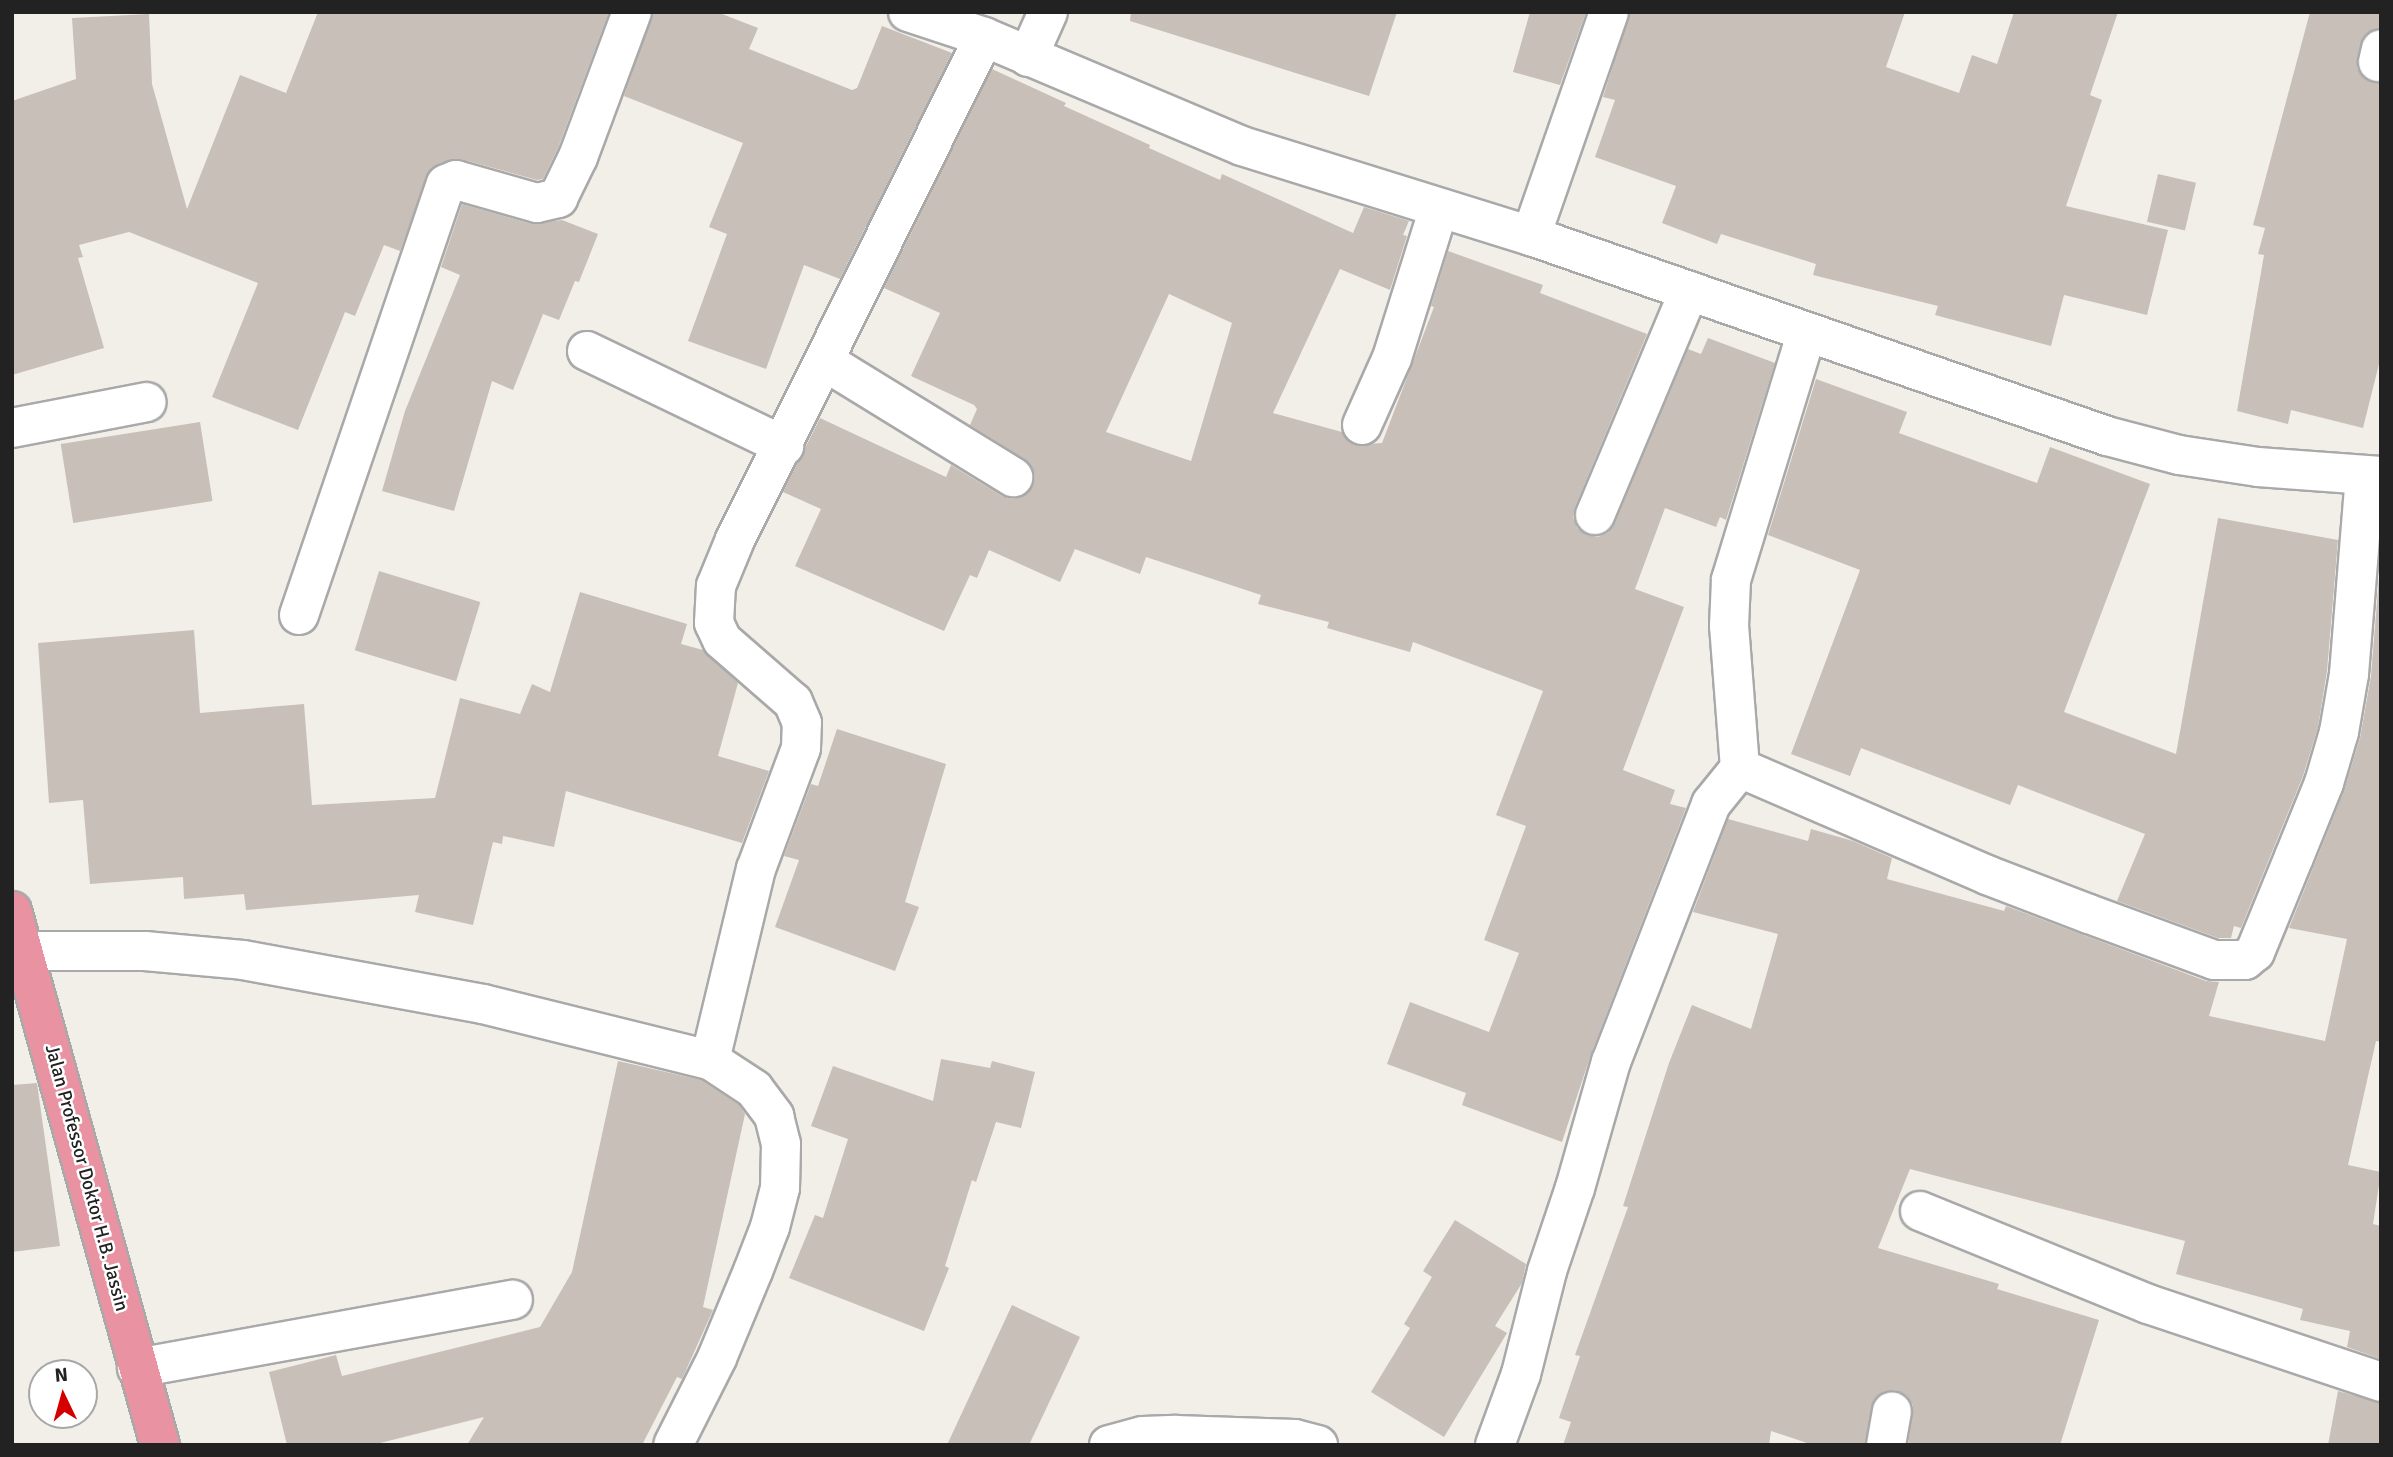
<!DOCTYPE html>
<html>
<head>
<meta charset="utf-8">
<style>
  body { margin:0 }
  #map { position:relative; width:2393px; height:1457px; overflow:hidden; background:#f2efe9; font-family:Signika,sans-serif }
  div>[style] { position:absolute }
  [style*='--x'] { left:calc(var(--x)*1px); top:calc(var(--y)*1px); width:calc(var(--w)*1px); rotate:calc(var(--a)*1deg) }
  .building>* { inset:0; background:#c7bfb8; transform-origin:0 0 }
  .roads { filter:drop-shadow(2px 0 #a9a9a9) drop-shadow(-2px 0 #a9a9a9) drop-shadow(0 2px #a9a9a9) drop-shadow(0 -2px #a9a9a9) }
  .minor>* { height:38px; margin:-19px; padding:0 19px; transform-origin:19px; border-radius:19px; background:#fff }
  .highway>* { height:38px; margin:-19px; padding:0 19px; transform-origin:19px; border-radius:19px; background:#e892a2 }
  span { translate:-50% -50%; white-space:nowrap; text-align:center; line-height:1.15; -webkit-text-stroke:5px #fff; paint-order:stroke }
  .street-label { font-size:19px; color:#222 }
  .frame { position:absolute; inset:0; border:14px solid #222; pointer-events:none }
  .north { position:absolute; left:28px; top:1359px; width:70px; height:70px; box-sizing:border-box; background:#fff; border:2px solid #a7a7a7; border-radius:50%; rotate:355deg; font-size:19px; font-weight:700; line-height:28px; text-align:center; color:#222 }
  .north::after { content:''; display:block; margin:auto; width:24px; height:32px; background:#d40000; clip-path:polygon(50% 0,100% 100%,50% 72%,0 100%) }
</style>
</head>
<body>
<div id="map">
  <div class="building">
    <i style="clip-path:polygon(318px 12px,609px 12px,558px 148px,543px 179px,537px 180px,461px 159px,448px 160px,430px 169px,400px 251px,384px 245px,355px 316px,345px 312px,298px 430px,212px 397px,258px 283px,129px 232px,79px 245px,83px 257px,78px 258px,104px 348px,12px 375px,12px 101px,76px 79px,72px 18px,149px 14px,152px 84px,187px 209px,240px 75px,286px 93px)"></i>
    <i style="clip-path:polygon(653px 12px,717px 12px,758px 28px,749px 49px,852px 90px,857px 88px,882px 26px,952px 53px,840px 279px,804px 265px,766px 369px,688px 341px,727px 234px,709px 227px,743px 143px,624px 96px)"></i>
    <i style="clip-path:polygon(1131px 12px,1397px 12px,1369px 96px,1130px 21px)"></i>
    <i style="clip-path:polygon(1530px 12px,1586px 12px,1560px 85px,1513px 72px)"></i>
    <i style="clip-path:polygon(1630px 12px,1905px 12px,1886px 67px,1959px 93px,1972px 55px,1997px 64px,2014px 12px,2118px 12px,2090px 95px,2102px 100px,2066px 206px,2168px 230px,2147px 315px,2064px 295px,2051px 346px,1935px 315px,1938px 306px,1813px 275px,1816px 264px,1721px 234px,1717px 244px,1662px 223px,1676px 186px,1595px 157px,1615px 100px,1603px 97px)"></i>
    <i style="clip-path:polygon(2310px 12px,2381px 12px,2381px 28px,2365px 35px,2357px 58px,2357px 68px,2363px 77px,2381px 83px,2381px 356px,2363px 428px,2291px 410px,2288px 424px,2237px 411px,2264px 255px,2258px 254px,2265px 228px,2253px 225px)"></i>
    <i style="clip-path:polygon(evenodd,992px 69px,1066px 103px,1064px 106px,1150px 145px,1149px 148px,1220px 180px,1222px 174px,1353px 233px,1364px 207px,1409px 221px,1403px 235px,1407px 236px,1390px 290px,1340px 269px,1273px 413px,1342px 432px,1354px 445px,1382px 443px,1434px 307px,1431px 306px,1448px 251px,1543px 285px,1540px 293px,1647px 334px,1575px 507px,1573px 517px,1577px 528px,1587px 535px,1598px 537px,1608px 533px,1615px 523px,1688px 349px,1701px 354px,1708px 338px,1775px 363px,1726px 520px,1720px 517px,1716px 527px,1665px 508px,1635px 589px,1684px 607px,1623px 770px,1675px 790px,1670px 804px,1686px 808px,1591px 1054px,1562px 1142px,1462px 1105px,1466px 1093px,1387px 1064px,1410px 1002px,1489px 1032px,1519px 953px,1484px 940px,1526px 826px,1496px 815px,1543px 691px,1413px 642px,1410px 652px,1327px 628px,1329px 622px,1258px 604px,1261px 595px,1146px 557px,1140px 574px,1075px 549px,1060px 582px,989px 550px,977px 578px,970px 575px,944px 631px,795px 566px,821px 509px,783px 492px,820px 418px,946px 477px,951px 465px,1002px 496px,1013px 499px,1023px 496px,1032px 488px,1035px 477px,1032px 467px,1025px 459px,970px 425px,977px 409px,974px 405px,911px 376px,940px 313px,884px 288px,992px 69px,1169px 294px,1232px 323px,1191px 461px,1106px 432px,1169px 294px)"></i>
    <i style="left:2158px;top:174px;width:39px;height:49px;rotate:13deg"></i>
    <i style="clip-path:polygon(462px 204px,532px 224px,562px 220px,598px 234px,579px 282px,575px 281px,559px 320px,543px 314px,513px 390px,492px 381px,454px 511px,382px 491px,405px 411px,460px 275px,441px 267px)"></i>
    <i style="clip-path:polygon(1816px 379px,1907px 412px,1899px 433px,2037px 483px,2050px 447px,2150px 484px,2064px 712px,2176px 754px,2218px 518px,2338px 540px,2327px 671px,2318px 727px,2303px 776px,2241px 928px,2234px 926px,2231px 938px,2218px 938px,2117px 901px,2145px 834px,2018px 785px,2010px 805px,1861px 748px,1850px 776px,1791px 754px,1860px 570px,1768px 535px)"></i>
    <i style="left:200px;top:422px;width:80px;height:141px;rotate:81deg"></i>
    <i style="clip-path:polygon(2381px 553px,2381px 1042px,2376px 1041px,2348px 1165px,2381px 1172px,2373px 1224px,2381px 1226px,2381px 1359px,2347px 1347px,2350px 1331px,2300px 1320px,2303px 1309px,2176px 1274px,2185px 1241px,1910px 1169px,1878px 1248px,1999px 1284px,1997px 1289px,2099px 1320px,2060px 1445px,1908px 1445px,1913px 1405px,1907px 1396px,1895px 1390px,1884px 1392px,1875px 1398px,1865px 1445px,1813px 1445px,1771px 1431px,1769px 1445px,1563px 1445px,1571px 1422px,1559px 1418px,1580px 1356px,1575px 1355px,1628px 1207px,1623px 1206px,1669px 1063px,1692px 1005px,1751px 1029px,1778px 934px,1693px 912px,1728px 819px,1808px 841px,1811px 829px,1853px 841px,1892px 858px,1887px 879px,2004px 911px,2006px 906px,2206px 981px,2219px 982px,2209px 1016px,2325px 1041px,2347px 939px,2289px 928px,2344px 791px,2360px 738px,2371px 676px)"></i>
    <i style="left:379px;top:571px;width:106px;height:83px;rotate:17deg"></i>
    <i style="clip-path:polygon(580px 592px,687px 624px,681px 644px,703px 650px,738px 683px,718px 756px,769px 771px,742px 843px,566px 791px,554px 847px,503px 836px,502px 844px,493px 842px,473px 925px,415px 912px,419px 895px,246px 910px,244px 894px,184px 899px,183px 877px,90px 884px,83px 800px,49px 803px,38px 643px,194px 630px,200px 713px,304px 704px,312px 805px,435px 798px,460px 698px,520px 714px,532px 684px,550px 692px)"></i>
    <i style="clip-path:polygon(837px 729px,946px 764px,905px 902px,919px 907px,895px 971px,775px 927px,799px 860px,784px 856px,811px 784px,818px 786px)"></i>
    <i style="clip-path:polygon(941px 1059px,990px 1068px,992px 1061px,1035px 1072px,1021px 1128px,996px 1122px,976px 1182px,972px 1180px,945px 1266px,949px 1268px,924px 1331px,789px 1278px,815px 1215px,823px 1218px,848px 1139px,811px 1126px,833px 1066px,933px 1101px)"></i>
    <i style="clip-path:polygon(618px 1061px,701px 1080px,739px 1105px,745px 1114px,703px 1307px,713px 1310px,682px 1379px,677px 1377px,642px 1445px,467px 1445px,484px 1417px,372px 1445px,287px 1445px,269px 1372px,336px 1355px,342px 1376px,540px 1327px,572px 1272px)"></i>
    <i style="clip-path:polygon(37px 1083px,60px 1246px,12px 1252px,12px 1085px)"></i>
    <i style="clip-path:polygon(1455px 1220px,1526px 1264px,1522px 1283px,1495px 1326px,1507px 1333px,1444px 1437px,1371px 1392px,1410px 1328px,1404px 1324px,1432px 1277px,1423px 1271px)"></i>
    <i style="clip-path:polygon(1012px 1305px,1080px 1337px,1029px 1445px,947px 1445px)"></i>
    <i style="clip-path:polygon(2338px 1391px,2381px 1403px,2381px 1445px,2328px 1445px)"></i>
  </div>
  <div class="roads">
    <div class="minor">
      <i style="--x:908;--y:12;--w:80;--a:18.2"></i>
      <i style="--x:984;--y:37;--w:280;--a:22.9"></i>
      <i style="--x:1242;--y:146;--w:303;--a:17.3"></i>
      <i style="--x:1531;--y:236;--w:610;--a:19.15"></i>
      <i style="--x:2107;--y:436;--w:74;--a:14.8"></i>
      <i style="--x:2179;--y:455;--w:80;--a:8.6"></i>
      <i style="--x:2258;--y:467;--w:123;--a:4.2"></i>
      <i style="--x:1028;--y:57;--w:49;--a:-66"></i>
      <i style="--x:2378;--y:62;--w:13;--a:-77"></i>
      <i style="--x:1531;--y:236;--w:237;--a:-70.8"></i>
      <i style="--x:587;--y:351;--w:219;--a:25.7"></i>
      <i style="--x:826;--y:362;--w:220;--a:31.6"></i>
      <i style="--x:1362;--y:425;--w:73;--a:-65.9"></i>
      <i style="--x:1392;--y:358;--w:157;--a:-72.6"></i>
      <i style="--x:12;--y:428;--w:137;--a:-10.9"></i>
      <i style="--x:1595;--y:515;--w:243;--a:-67.2"></i>
      <i style="--x:299;--y:615;--w:455;--a:-71.2"></i>
      <i style="--x:446;--y:184;--w:11;--a:-22"></i>
      <i style="--x:456;--y:180;--w:84;--a:15.9"></i>
      <i style="--x:537;--y:203;--w:22;--a:-13"></i>
      <i style="--x:558;--y:198;--w:46;--a:-64"></i>
      <i style="--x:578;--y:157;--w:155;--a:-69.6"></i>
      <i style="--x:1740;--y:768;--w:269;--a:23.4"></i>
      <i style="--x:1987;--y:875;--w:109;--a:20.9"></i>
      <i style="--x:2089;--y:914;--w:133;--a:20.2"></i>
      <i style="--x:2214;--y:960;--w:31;--a:0"></i>
      <i style="--x:2245;--y:960;--w:13;--a:-39"></i>
      <i style="--x:2255;--y:952;--w:103;--a:-67.7"></i>
      <i style="--x:2294;--y:857;--w:80;--a:-67.9"></i>
      <i style="--x:2324;--y:783;--w:53;--a:-73.6"></i>
      <i style="--x:2339;--y:732;--w:59;--a:-80.2"></i>
      <i style="--x:2349;--y:674;--w:198;--a:-85.4"></i>
      <i style="--x:24;--y:951;--w:121;--a:0"></i>
      <i style="--x:145;--y:951;--w:98;--a:5.2"></i>
      <i style="--x:243;--y:960;--w:244;--a:10.4"></i>
      <i style="--x:483;--y:1004;--w:234;--a:13.9"></i>
      <i style="--x:710;--y:1060;--w:53;--a:33.4"></i>
      <i style="--x:754;--y:1089;--w:34;--a:53"></i>
      <i style="--x:774;--y:1116;--w:29;--a:76"></i>
      <i style="--x:781;--y:1144;--w:44;--a:91.3"></i>
      <i style="--x:780;--y:1188;--w:40;--a:104.4"></i>
      <i style="--x:770;--y:1227;--w:47;--a:111.1"></i>
      <i style="--x:753;--y:1271;--w:94;--a:112.5"></i>
      <i style="--x:717;--y:1358;--w:97;--a:116.8"></i>
      <i style="--x:710;--y:1060;--w:196;--a:-76.5"></i>
      <i style="--x:756;--y:869;--w:129;--a:-69.6"></i>
      <i style="--x:801;--y:748;--w:25;--a:-88"></i>
      <i style="--x:802;--y:723;--w:23;--a:-113"></i>
      <i style="--x:793;--y:702;--w:94;--a:-138.9"></i>
      <i style="--x:722;--y:640;--w:19;--a:-115"></i>
      <i style="--x:714;--y:623;--w:37;--a:-87"></i>
      <i style="--x:716;--y:586;--w:50;--a:-67.6"></i>
      <i style="--x:735;--y:540;--w:561;--a:-63.66"></i>
      <i style="--x:1920;--y:1211;--w:246;--a:22.2"></i>
      <i style="--x:2148;--y:1304;--w:246;--a:18.5"></i>
      <i style="--x:137;--y:1368;--w:382;--a:-10.3"></i>
      <i style="--x:1109;--y:1445;--w:35;--a:-15"></i>
      <i style="--x:1143;--y:1436;--w:33;--a:-2"></i>
      <i style="--x:1176;--y:1435;--w:119;--a:1.9"></i>
      <i style="--x:1295;--y:1439;--w:24;--a:15"></i>
      <i style="--x:1495;--y:1445;--w:76;--a:-69.9"></i>
      <i style="--x:1521;--y:1374;--w:106;--a:-75.8"></i>
      <i style="--x:1547;--y:1271;--w:88;--a:-71.4"></i>
      <i style="--x:1575;--y:1188;--w:131;--a:-74.1"></i>
      <i style="--x:1611;--y:1062;--w:277;--a:-68.8"></i>
      <i style="--x:1711;--y:804;--w:46;--a:-51.1"></i>
      <i style="--x:1740;--y:768;--w:142;--a:-94.4"></i>
      <i style="--x:1729;--y:626;--w:46;--a:-87.5"></i>
      <i style="--x:1731;--y:580;--w:259;--a:-73"></i>
      <i style="--x:1886;--y:1445;--w:34;--a:-80"></i>
    </div>
    <div class="highway">
      <i style="--x:12;--y:911;--w:554;--a:74.51"></i>
    </div>
  </div>
  <div class="street-label">
    <span style="left:86px;top:1178px;rotate:75deg">Jalan Professor Doktor H.B. Jassin</span>
  </div>
  <div class="frame"></div>
  <div class="north">N</div>
</div>
</body>
</html>
